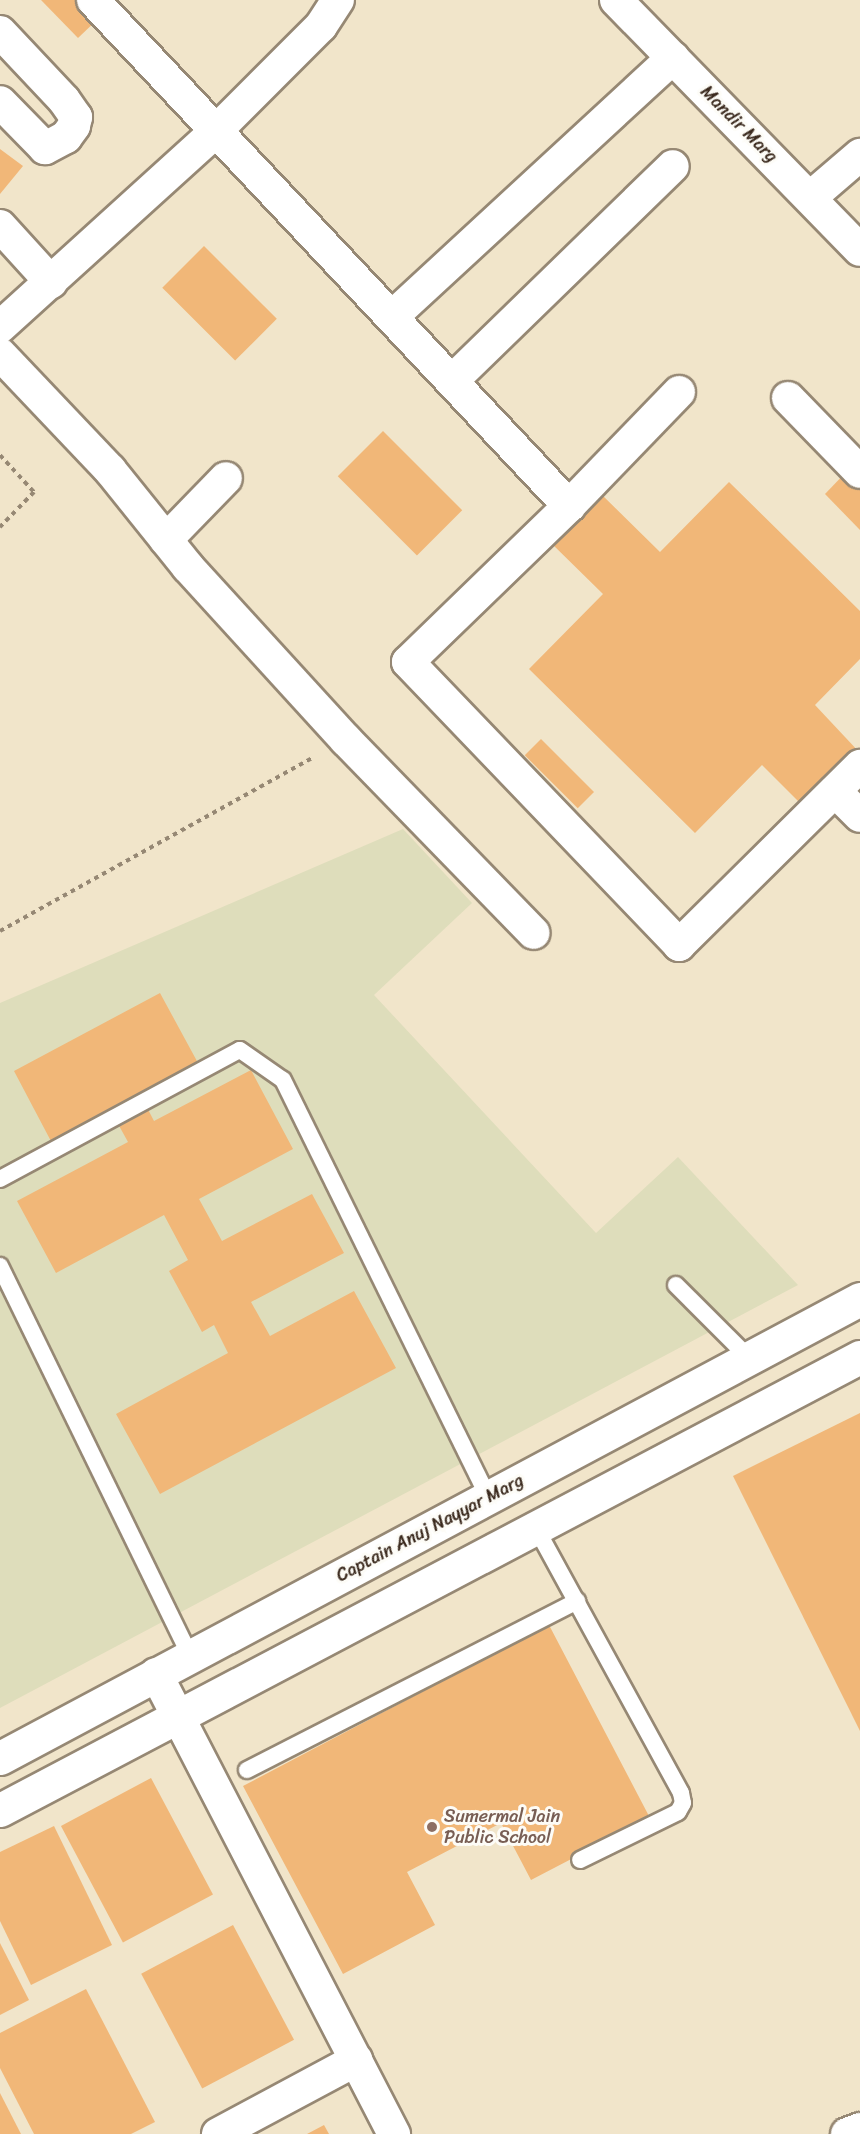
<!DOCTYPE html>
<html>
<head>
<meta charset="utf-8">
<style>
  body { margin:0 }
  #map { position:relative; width:860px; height:2134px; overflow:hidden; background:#f1e5ca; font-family:Sriracha,sans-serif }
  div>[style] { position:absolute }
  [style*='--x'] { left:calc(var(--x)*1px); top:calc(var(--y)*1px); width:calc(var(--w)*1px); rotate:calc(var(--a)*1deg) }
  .built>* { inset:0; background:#deddbb }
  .building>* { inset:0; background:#f1b778; transform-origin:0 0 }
  .path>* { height:4px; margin-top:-2px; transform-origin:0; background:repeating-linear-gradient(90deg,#968874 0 4.5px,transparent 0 9px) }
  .roads { filter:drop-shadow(2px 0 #968874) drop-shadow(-2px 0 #968874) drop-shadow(0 2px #968874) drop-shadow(0 -2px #968874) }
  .lane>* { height:16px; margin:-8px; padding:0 8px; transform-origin:8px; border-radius:8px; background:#fff }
  .street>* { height:32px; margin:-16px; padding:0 16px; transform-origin:16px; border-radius:16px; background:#fff }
  .secondary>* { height:33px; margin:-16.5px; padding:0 16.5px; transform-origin:16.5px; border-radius:16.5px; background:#fff }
  .dots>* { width:16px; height:16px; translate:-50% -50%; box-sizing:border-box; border:3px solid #fdfcf7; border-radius:50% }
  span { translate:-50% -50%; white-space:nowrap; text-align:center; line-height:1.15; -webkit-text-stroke:6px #fdfcf7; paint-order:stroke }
  .street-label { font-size:18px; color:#3b2a1e }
  .education-label { font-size:18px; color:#785e54 }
  .left { translate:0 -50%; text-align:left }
</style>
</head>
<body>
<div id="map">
  <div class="built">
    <i style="clip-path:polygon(403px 829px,472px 903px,374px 995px,596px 1233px,678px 1157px,798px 1285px,0 1708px,0 1003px)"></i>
  </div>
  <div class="building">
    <i style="clip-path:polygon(41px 0,81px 0,99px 18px,78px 38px)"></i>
    <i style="clip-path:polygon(0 149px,23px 166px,0 194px)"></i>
    <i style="left:204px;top:246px;width:103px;height:59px;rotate:45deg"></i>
    <i style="left:383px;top:431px;width:112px;height:64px;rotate:45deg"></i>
    <i style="clip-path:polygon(849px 469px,860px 480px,860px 530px,825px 494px)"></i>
    <i style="clip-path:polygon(729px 482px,860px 611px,860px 659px,815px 705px,860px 753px,805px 808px,762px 765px,695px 833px,529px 669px,603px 594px,549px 541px,598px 491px,660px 552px)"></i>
    <i style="left:541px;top:739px;width:75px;height:23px;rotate:45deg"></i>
    <i style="clip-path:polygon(160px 993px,198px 1063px,140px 1094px,154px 1121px,251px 1070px,293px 1149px,199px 1199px,222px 1241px,312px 1194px,344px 1253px,251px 1302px,270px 1336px,354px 1291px,396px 1368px,160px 1494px,116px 1414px,228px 1353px,214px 1325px,202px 1332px,169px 1271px,188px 1260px,164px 1215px,56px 1273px,17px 1201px,128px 1142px,112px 1113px,53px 1145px,14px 1071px)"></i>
    <i style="clip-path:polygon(860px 1413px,860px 1731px,733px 1476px)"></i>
    <i style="clip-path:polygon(549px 1625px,650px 1818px,531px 1880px,501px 1823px,407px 1872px,435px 1925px,343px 1974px,243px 1786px)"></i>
    <i style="left:151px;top:1778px;width:132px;height:102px;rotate:62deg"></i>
    <i style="clip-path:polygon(54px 1826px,112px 1945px,31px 1985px,0 1921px,0 1852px)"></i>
    <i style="left:233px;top:1925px;width:130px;height:104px;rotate:62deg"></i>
    <i style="clip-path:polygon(0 1943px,29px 2000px,0 2015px)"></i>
    <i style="clip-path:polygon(86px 1989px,155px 2122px,131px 2134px,34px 2134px,0 2068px,0 2033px)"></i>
    <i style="clip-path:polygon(0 2093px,21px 2134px,0 2134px)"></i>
    <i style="clip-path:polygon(324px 2125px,329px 2134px,307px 2134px)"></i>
  </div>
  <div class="path">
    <i style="--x:0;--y:455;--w:50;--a:47.4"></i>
    <i style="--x:34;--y:492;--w:49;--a:134.2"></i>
    <i style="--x:0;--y:931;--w:359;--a:-29"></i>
  </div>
  <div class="roads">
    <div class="lane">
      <i style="--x:0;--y:1179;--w:272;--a:-28.3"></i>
      <i style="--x:240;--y:1050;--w:52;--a:34.9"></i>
      <i style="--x:283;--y:1080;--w:465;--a:63.8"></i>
      <i style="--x:0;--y:1266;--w:434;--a:64"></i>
      <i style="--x:676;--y:1285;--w:103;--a:45"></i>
      <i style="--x:536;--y:1528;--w:302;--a:61.3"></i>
      <i style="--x:681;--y:1793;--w:10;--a:79"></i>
      <i style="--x:683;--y:1803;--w:10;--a:119"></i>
      <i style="--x:678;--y:1812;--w:109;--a:153.9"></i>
      <i style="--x:247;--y:1770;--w:371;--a:-27.1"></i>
    </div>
    <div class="street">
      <i style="--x:93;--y:0;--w:695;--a:46.75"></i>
      <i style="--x:616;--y:0;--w:349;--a:45.7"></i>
      <i style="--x:0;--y:32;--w:93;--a:46.7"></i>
      <i style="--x:64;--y:100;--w:21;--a:55"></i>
      <i style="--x:76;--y:117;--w:9;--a:103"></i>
      <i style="--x:74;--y:126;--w:14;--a:126"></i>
      <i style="--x:66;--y:137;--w:24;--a:152"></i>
      <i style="--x:45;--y:148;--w:64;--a:-134.4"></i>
      <i style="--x:811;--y:197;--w:65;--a:-40.6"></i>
      <i style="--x:0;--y:226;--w:76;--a:47.7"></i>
      <i style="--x:393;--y:316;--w:381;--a:-42.7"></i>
      <i style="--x:0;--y:327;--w:293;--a:-42.2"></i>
      <i style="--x:217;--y:130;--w:147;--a:-45"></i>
      <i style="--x:321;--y:26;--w:31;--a:-57"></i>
      <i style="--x:0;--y:354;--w:160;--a:46.5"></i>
      <i style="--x:110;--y:470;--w:124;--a:51.2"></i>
      <i style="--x:188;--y:567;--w:234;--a:47.6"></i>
      <i style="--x:346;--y:740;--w:269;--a:45.8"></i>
      <i style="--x:454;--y:379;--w:305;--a:-44.2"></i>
      <i style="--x:679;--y:392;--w:158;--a:134"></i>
      <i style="--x:569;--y:506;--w:224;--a:135.9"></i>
      <i style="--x:408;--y:662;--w:392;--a:46.2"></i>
      <i style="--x:679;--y:945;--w:255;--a:-44.7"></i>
      <i style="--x:788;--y:398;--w:103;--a:45.8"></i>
      <i style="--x:166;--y:540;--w:86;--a:-45.9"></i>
      <i style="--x:835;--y:791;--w:35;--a:45"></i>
      <i style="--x:156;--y:1674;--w:518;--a:62.64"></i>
      <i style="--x:218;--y:2134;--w:157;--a:-28.2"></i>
      <i style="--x:847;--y:2134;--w:14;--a:-21"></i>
    </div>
    <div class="secondary">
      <i style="--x:0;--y:1758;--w:975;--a:-28.09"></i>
      <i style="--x:0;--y:1810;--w:972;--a:-27.78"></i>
    </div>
  </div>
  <div class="dots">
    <i style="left:432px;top:1827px;background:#8d6e63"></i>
  </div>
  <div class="street-label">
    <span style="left:739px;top:124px;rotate:45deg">Mandir Marg</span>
    <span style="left:430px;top:1528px;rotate:-28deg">Captain Anuj Nayyar Marg</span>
  </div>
  <div class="education-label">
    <span class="left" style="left:444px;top:1827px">Sumermal Jain<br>Public School</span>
  </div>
</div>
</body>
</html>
